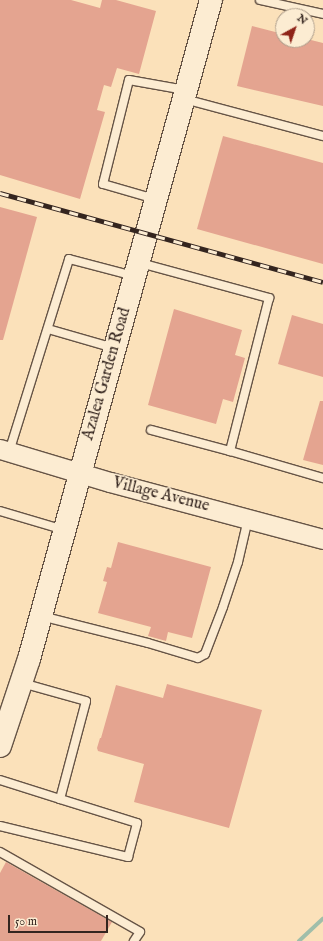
<!DOCTYPE html>
<html>
<head>
<meta charset="utf-8">
<style>
  body { margin:0 }
  #map { position:relative; width:323px; height:941px; overflow:hidden; background:#fbe1ba; font-family:"IM FELL English",serif }
  div>[style] { position:absolute }
  [style*='--x'] { left:calc(var(--x)*1px); top:calc(var(--y)*1px); width:calc(var(--w)*1px); rotate:calc(var(--a)*1deg) }
  .stream>* { height:4px; margin:-2px; padding:0 2px; transform-origin:2px; border-radius:2px; background:#a0beaa }
  .building>* { inset:0; background:#e4a490 }
  .roads { filter:drop-shadow(1px 0 #665446) drop-shadow(-1px 0 #665446) drop-shadow(0 1px #665446) drop-shadow(0 -1px #665446) }
  .service>* { height:8px; margin:-4px; padding:0 4px; transform-origin:4px; border-radius:4px; background:#fcecd2 }
  .tertiary>* { height:19px; margin:-9.5px; padding:0 9.5px; transform-origin:9.5px; border-radius:9.5px; background:#fcecd2 }
  .secondary>* { height:22px; margin:-11px; padding:0 11px; transform-origin:11px; border-radius:11px; background:#fcecd2 }
  .rail>* { height:4.5px; margin-top:-2.25px; transform-origin:0; background:repeating-linear-gradient(90deg,#fcecd2 0 9px,#34251f 0 18px); box-sizing:border-box; border-block:1px solid #34251f }
  span { translate:-50% -50%; white-space:nowrap; text-align:center; line-height:1.15; -webkit-text-stroke:3px #fcecd2; paint-order:stroke }
  .street-label { font-size:16px; color:#34251f }
  .north { position:absolute; left:275px; top:8px; width:40px; height:40px; box-sizing:border-box; background:#fcecd2; border:1px solid #ac9c8a; border-radius:50%; rotate:40deg; font-size:11px; font-weight:700; line-height:16px; text-align:center; color:#34251f }
  .north::after { content:''; display:block; margin:auto; width:14px; height:18px; background:#8f2418; clip-path:polygon(50% 0,100% 100%,50% 72%,0 100%) }
  .scale { position:absolute; left:8px; top:915px; width:100px; height:18px; box-sizing:border-box; border:2px solid #34251f; border-top:0; padding-left:5px; font-size:12px; line-height:14px; white-space:nowrap; color:#34251f; -webkit-text-stroke:3px #fcecd2; paint-order:stroke }
</style>
</head>
<body>
<div id="map">
  <div class="stream">
    <i style="--x:299;--y:941;--w:33;--a:-43"></i>
  </div>
  <div class="building">
    <i style="clip-path:polygon(0 0,71px 0,100px 8px,102px 0,116px 0,156px 11px,139px 74px,117px 68px,111px 87px,104px 85px,97px 110px,105px 112px,80px 199px,0 175px)"></i>
    <i style="clip-path:polygon(252px 26px,283px 34px,283px 40px,311px 40px,323px 43px,323px 106px,237px 86px)"></i>
    <i style="clip-path:polygon(223px 136px,323px 163px,323px 264px,197px 229px)"></i>
    <i style="clip-path:polygon(0 207px,37px 217px,3px 340px,0 340px)"></i>
    <i style="clip-path:polygon(174px 309px,242px 330px,235px 355px,245px 358px,233px 402px,223px 399px,216px 424px,148px 405px)"></i>
    <i style="clip-path:polygon(292px 315px,323px 324px,323px 377px,278px 364px)"></i>
    <i style="clip-path:polygon(320px 401px,323px 401px,323px 465px,303px 460px)"></i>
    <i style="clip-path:polygon(118px 542px,211px 567px,192px 638px,168px 632px,166px 641px,148px 636px,151px 627px,98px 613px,107px 582px,103px 581px,107px 567px,111px 568px)"></i>
    <i style="clip-path:polygon(167px 684px,262px 710px,229px 828px,134px 802px,144px 764px,98px 751px,97px 748px,100px 738px,101px 738px,116px 685px,163px 698px)"></i>
    <i style="clip-path:polygon(6px 862px,112px 922px,101px 941px,0 941px,0 873px)"></i>
  </div>
  <div class="roads">
    <div class="service">
      <i style="--x:260;--y:0;--w:65;--a:12.5"></i>
      <i style="--x:184;--y:99;--w:144;--a:14.9"></i>
      <i style="--x:155;--y:199;--w:54;--a:-163.9"></i>
      <i style="--x:103;--y:184;--w:107;--a:-76"></i>
      <i style="--x:129;--y:80;--w:57;--a:10.1"></i>
      <i style="--x:140;--y:263;--w:134;--a:15.2"></i>
      <i style="--x:269;--y:298;--w:158;--a:104.3"></i>
      <i style="--x:230;--y:451;--w:97;--a:16.2"></i>
      <i style="--x:48;--y:329;--w:69;--a:16.1"></i>
      <i style="--x:151;--y:430;--w:82;--a:14.9"></i>
      <i style="--x:9;--y:452;--w:202;--a:-72.7"></i>
      <i style="--x:69;--y:259;--w:67;--a:14.7"></i>
      <i style="--x:0;--y:511;--w:67;--a:16.5"></i>
      <i style="--x:41;--y:616;--w:110;--a:14.2"></i>
      <i style="--x:148;--y:643;--w:52;--a:16.7"></i>
      <i style="--x:198;--y:658;--w:8;--a:-30"></i>
      <i style="--x:205;--y:654;--w:50;--a:-69"></i>
      <i style="--x:223;--y:607;--w:47;--a:-71.6"></i>
      <i style="--x:238;--y:562;--w:44;--a:-76.9"></i>
      <i style="--x:0;--y:780;--w:63;--a:17.6"></i>
      <i style="--x:60;--y:799;--w:101;--a:-75.1"></i>
      <i style="--x:86;--y:701;--w:66;--a:-164.3"></i>
      <i style="--x:0;--y:826;--w:132;--a:13.6"></i>
      <i style="--x:128;--y:857;--w:35;--a:-75"></i>
      <i style="--x:137;--y:823;--w:81;--a:-162.7"></i>
      <i style="--x:0;--y:852;--w:161;--a:29.7"></i>
      <i style="--x:140;--y:932;--w:11;--a:124"></i>
    </div>
    <div class="tertiary">
      <i style="--x:0;--y:449;--w:115;--a:16.7"></i>
      <i style="--x:110;--y:482;--w:220;--a:15"></i>
    </div>
    <div class="secondary">
      <i style="--x:0;--y:746;--w:92;--a:-71.6"></i>
      <i style="--x:29;--y:659;--w:684;--a:-74.56"></i>
    </div>
  </div>
  <div class="rail">
    <i style="--x:0;--y:193;--w:335;--a:15.4"></i>
  </div>
  <div class="street-label">
    <span style="left:107px;top:374px;rotate:-74deg">Azalea Garden Road</span>
    <span style="left:161px;top:495px;rotate:14deg">Village Avenue</span>
  </div>
  <div class="north">N</div>
  <div class="scale">50 m</div>
</div>
</body>
</html>
